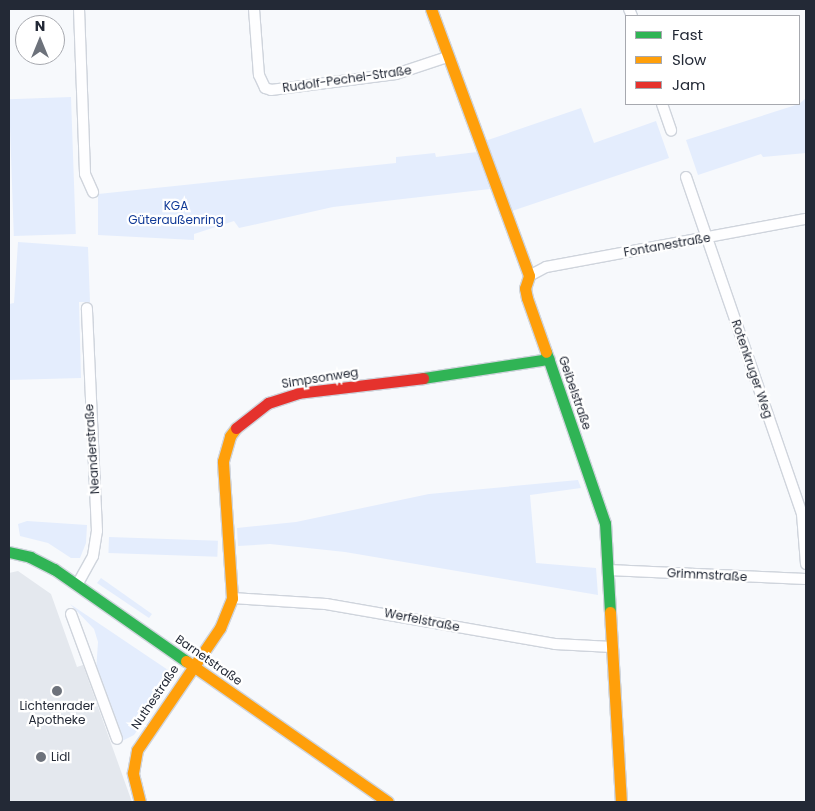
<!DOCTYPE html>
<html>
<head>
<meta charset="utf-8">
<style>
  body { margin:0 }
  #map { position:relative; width:815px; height:811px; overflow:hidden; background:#f7f9fc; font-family:Poppins,sans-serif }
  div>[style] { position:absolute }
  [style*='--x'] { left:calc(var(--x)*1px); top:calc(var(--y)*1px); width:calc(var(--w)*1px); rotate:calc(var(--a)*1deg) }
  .built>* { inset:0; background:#e4e8ee }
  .green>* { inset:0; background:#e4edfd; transform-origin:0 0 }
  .roads { filter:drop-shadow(1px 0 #cfd4dc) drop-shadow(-1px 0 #cfd4dc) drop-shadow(0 1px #cfd4dc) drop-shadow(0 -1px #cfd4dc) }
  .street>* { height:10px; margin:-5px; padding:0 5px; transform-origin:5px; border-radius:5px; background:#fefeff }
  .fast>* { height:11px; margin:-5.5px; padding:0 5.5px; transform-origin:5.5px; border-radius:5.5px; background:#30b455 }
  .slow>* { height:11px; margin:-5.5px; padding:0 5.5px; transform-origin:5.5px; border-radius:5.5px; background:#ff9f0a }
  .jam>* { height:11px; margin:-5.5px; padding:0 5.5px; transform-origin:5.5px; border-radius:5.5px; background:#e5322d }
  .dots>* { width:14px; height:14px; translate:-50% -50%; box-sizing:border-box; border:2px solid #fff; border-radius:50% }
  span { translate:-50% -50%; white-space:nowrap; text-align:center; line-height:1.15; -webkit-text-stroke:4.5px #fff; paint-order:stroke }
  .street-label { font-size:12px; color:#232936 }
  .park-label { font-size:12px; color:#113a97 }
  .poi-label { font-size:12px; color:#232936 }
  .left { translate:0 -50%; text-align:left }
  .frame { position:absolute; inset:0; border:10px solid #232936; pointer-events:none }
  .legend { position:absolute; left:625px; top:15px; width:175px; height:90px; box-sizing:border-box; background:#fff; border:1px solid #a7a9af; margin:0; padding:6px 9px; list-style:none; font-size:15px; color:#232936 }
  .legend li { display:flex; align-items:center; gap:10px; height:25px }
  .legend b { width:25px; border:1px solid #a7a9af }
  .north { position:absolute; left:15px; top:15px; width:50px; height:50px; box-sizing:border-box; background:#fff; border:1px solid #a7a9af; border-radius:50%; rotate:0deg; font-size:14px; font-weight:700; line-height:20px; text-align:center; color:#232936 }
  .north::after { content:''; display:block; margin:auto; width:18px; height:22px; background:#6d727b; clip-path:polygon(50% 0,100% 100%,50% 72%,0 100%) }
</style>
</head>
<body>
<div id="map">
  <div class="built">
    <i style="clip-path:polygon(18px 571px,51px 594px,77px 667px,83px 665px,132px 802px,9px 802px,9px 573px)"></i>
  </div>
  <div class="green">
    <i style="left:71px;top:97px;width:137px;height:62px;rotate:88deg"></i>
    <i style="clip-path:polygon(806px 98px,806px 153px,763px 157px,761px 154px,698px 175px,686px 140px,799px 104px)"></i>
    <i style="clip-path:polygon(581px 108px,594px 143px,656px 121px,669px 158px,509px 212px,485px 141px)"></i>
    <i style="clip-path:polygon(477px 152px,490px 189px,333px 207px,239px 228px,234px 221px,194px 234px,194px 240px,98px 235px,98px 194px,396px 163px,396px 157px,435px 153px,436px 157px)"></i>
    <i style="clip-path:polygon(18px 242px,88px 247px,90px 302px,79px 302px,81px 378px,9px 380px,9px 304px,14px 303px)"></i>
    <i style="clip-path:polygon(578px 480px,581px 488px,530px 495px,536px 563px,596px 568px,598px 595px,345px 552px,270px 544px,238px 546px,237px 528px,296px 522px,429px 494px)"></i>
    <i style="clip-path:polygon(27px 521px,87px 525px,86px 543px,80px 558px,71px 558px,48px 543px,20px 536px,18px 524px)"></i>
    <i style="left:109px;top:537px;width:109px;height:16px;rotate:2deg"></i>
    <i style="clip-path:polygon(101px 578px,152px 614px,149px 618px,97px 583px)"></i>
    <i style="clip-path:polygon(70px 604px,168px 670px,171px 683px,134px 735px,122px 741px,96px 672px,98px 642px,94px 629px)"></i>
  </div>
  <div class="roads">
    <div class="street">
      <i style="--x:79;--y:9;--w:165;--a:87.9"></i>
      <i style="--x:85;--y:174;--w:20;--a:66"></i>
      <i style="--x:254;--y:9;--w:66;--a:85.7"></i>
      <i style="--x:259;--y:75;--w:14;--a:65"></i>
      <i style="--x:265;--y:88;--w:6;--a:18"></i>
      <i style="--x:271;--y:90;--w:126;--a:-7.3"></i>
      <i style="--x:396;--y:74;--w:54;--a:-18.4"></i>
      <i style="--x:629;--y:9;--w:8;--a:67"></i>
      <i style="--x:662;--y:104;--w:28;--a:71"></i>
      <i style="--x:686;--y:177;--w:356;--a:71"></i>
      <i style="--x:802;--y:514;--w:50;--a:85.4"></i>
      <i style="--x:529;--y:276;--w:19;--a:-28"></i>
      <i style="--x:546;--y:267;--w:264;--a:-10.5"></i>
      <i style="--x:608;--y:570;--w:198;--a:2.6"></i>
      <i style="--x:77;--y:585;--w:33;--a:-61"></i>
      <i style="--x:93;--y:556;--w:25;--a:-81"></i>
      <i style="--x:97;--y:531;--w:223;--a:-92.6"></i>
      <i style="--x:232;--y:598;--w:94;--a:3.7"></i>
      <i style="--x:326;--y:604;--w:232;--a:9.9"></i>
      <i style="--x:555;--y:644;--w:57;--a:3"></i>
      <i style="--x:71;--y:614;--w:133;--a:69.8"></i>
    </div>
    <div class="fast">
      <i style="--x:546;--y:352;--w:181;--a:71"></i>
      <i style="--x:605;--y:523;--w:89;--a:86.8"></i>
      <i style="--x:423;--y:378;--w:127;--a:-8.6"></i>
      <i style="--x:9;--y:552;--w:22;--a:13"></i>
      <i style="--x:30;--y:557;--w:27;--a:27"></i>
      <i style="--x:54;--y:569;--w:161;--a:34.9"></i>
    </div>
    <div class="slow">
      <i style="--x:431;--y:9;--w:284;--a:69.8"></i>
      <i style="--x:529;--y:276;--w:13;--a:108"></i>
      <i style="--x:525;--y:288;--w:10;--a:79"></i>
      <i style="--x:527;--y:298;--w:57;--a:70.6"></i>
      <i style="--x:610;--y:612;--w:190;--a:86.7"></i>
      <i style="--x:186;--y:661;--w:246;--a:34.9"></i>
      <i style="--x:140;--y:802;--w:30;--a:-104"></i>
      <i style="--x:133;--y:773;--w:23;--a:-80"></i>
      <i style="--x:137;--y:750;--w:148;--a:-55.8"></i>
      <i style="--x:220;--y:628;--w:32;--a:-68"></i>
      <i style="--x:232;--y:598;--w:137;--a:-93.8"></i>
      <i style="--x:223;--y:461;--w:26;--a:-74"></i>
      <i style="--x:230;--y:436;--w:10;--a:-53"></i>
    </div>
    <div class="jam">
      <i style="--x:236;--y:428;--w:41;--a:-38"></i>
      <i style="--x:268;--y:403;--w:32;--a:-18"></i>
      <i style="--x:298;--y:393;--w:126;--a:-6.8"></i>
    </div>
  </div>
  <div class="dots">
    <i style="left:57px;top:691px;background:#6d727b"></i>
    <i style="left:41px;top:757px;background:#6d727b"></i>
  </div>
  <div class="street-label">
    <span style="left:347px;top:79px;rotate:-8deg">Rudolf-Pechel-Straße</span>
    <span style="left:667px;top:245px;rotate:-10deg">Fontanestraße</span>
    <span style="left:752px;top:369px;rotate:71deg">Rotenkruger Weg</span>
    <span style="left:320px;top:378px;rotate:-9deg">Simpsonweg</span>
    <span style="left:575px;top:393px;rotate:71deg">Geibelstraße</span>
    <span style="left:92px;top:449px;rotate:-94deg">Neanderstraße</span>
    <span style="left:707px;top:575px;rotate:3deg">Grimmstraße</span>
    <span style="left:422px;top:620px;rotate:11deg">Werfelstraße</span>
    <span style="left:209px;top:660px;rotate:35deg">Barnetstraße</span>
    <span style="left:155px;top:697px;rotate:-56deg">Nuthestraße</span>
  </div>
  <div class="park-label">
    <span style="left:176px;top:213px">KGA<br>Güteraußenring</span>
  </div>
  <div class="poi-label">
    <span style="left:57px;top:713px">Lichtenrader<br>Apotheke</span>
    <span class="left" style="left:51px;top:757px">Lidl</span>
  </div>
  <div class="frame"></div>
  <ul class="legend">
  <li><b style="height:6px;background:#30b455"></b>Fast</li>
  <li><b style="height:6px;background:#ff9f0a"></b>Slow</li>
  <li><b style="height:6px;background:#e5322d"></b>Jam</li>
  </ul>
  <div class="north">N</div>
</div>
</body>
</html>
